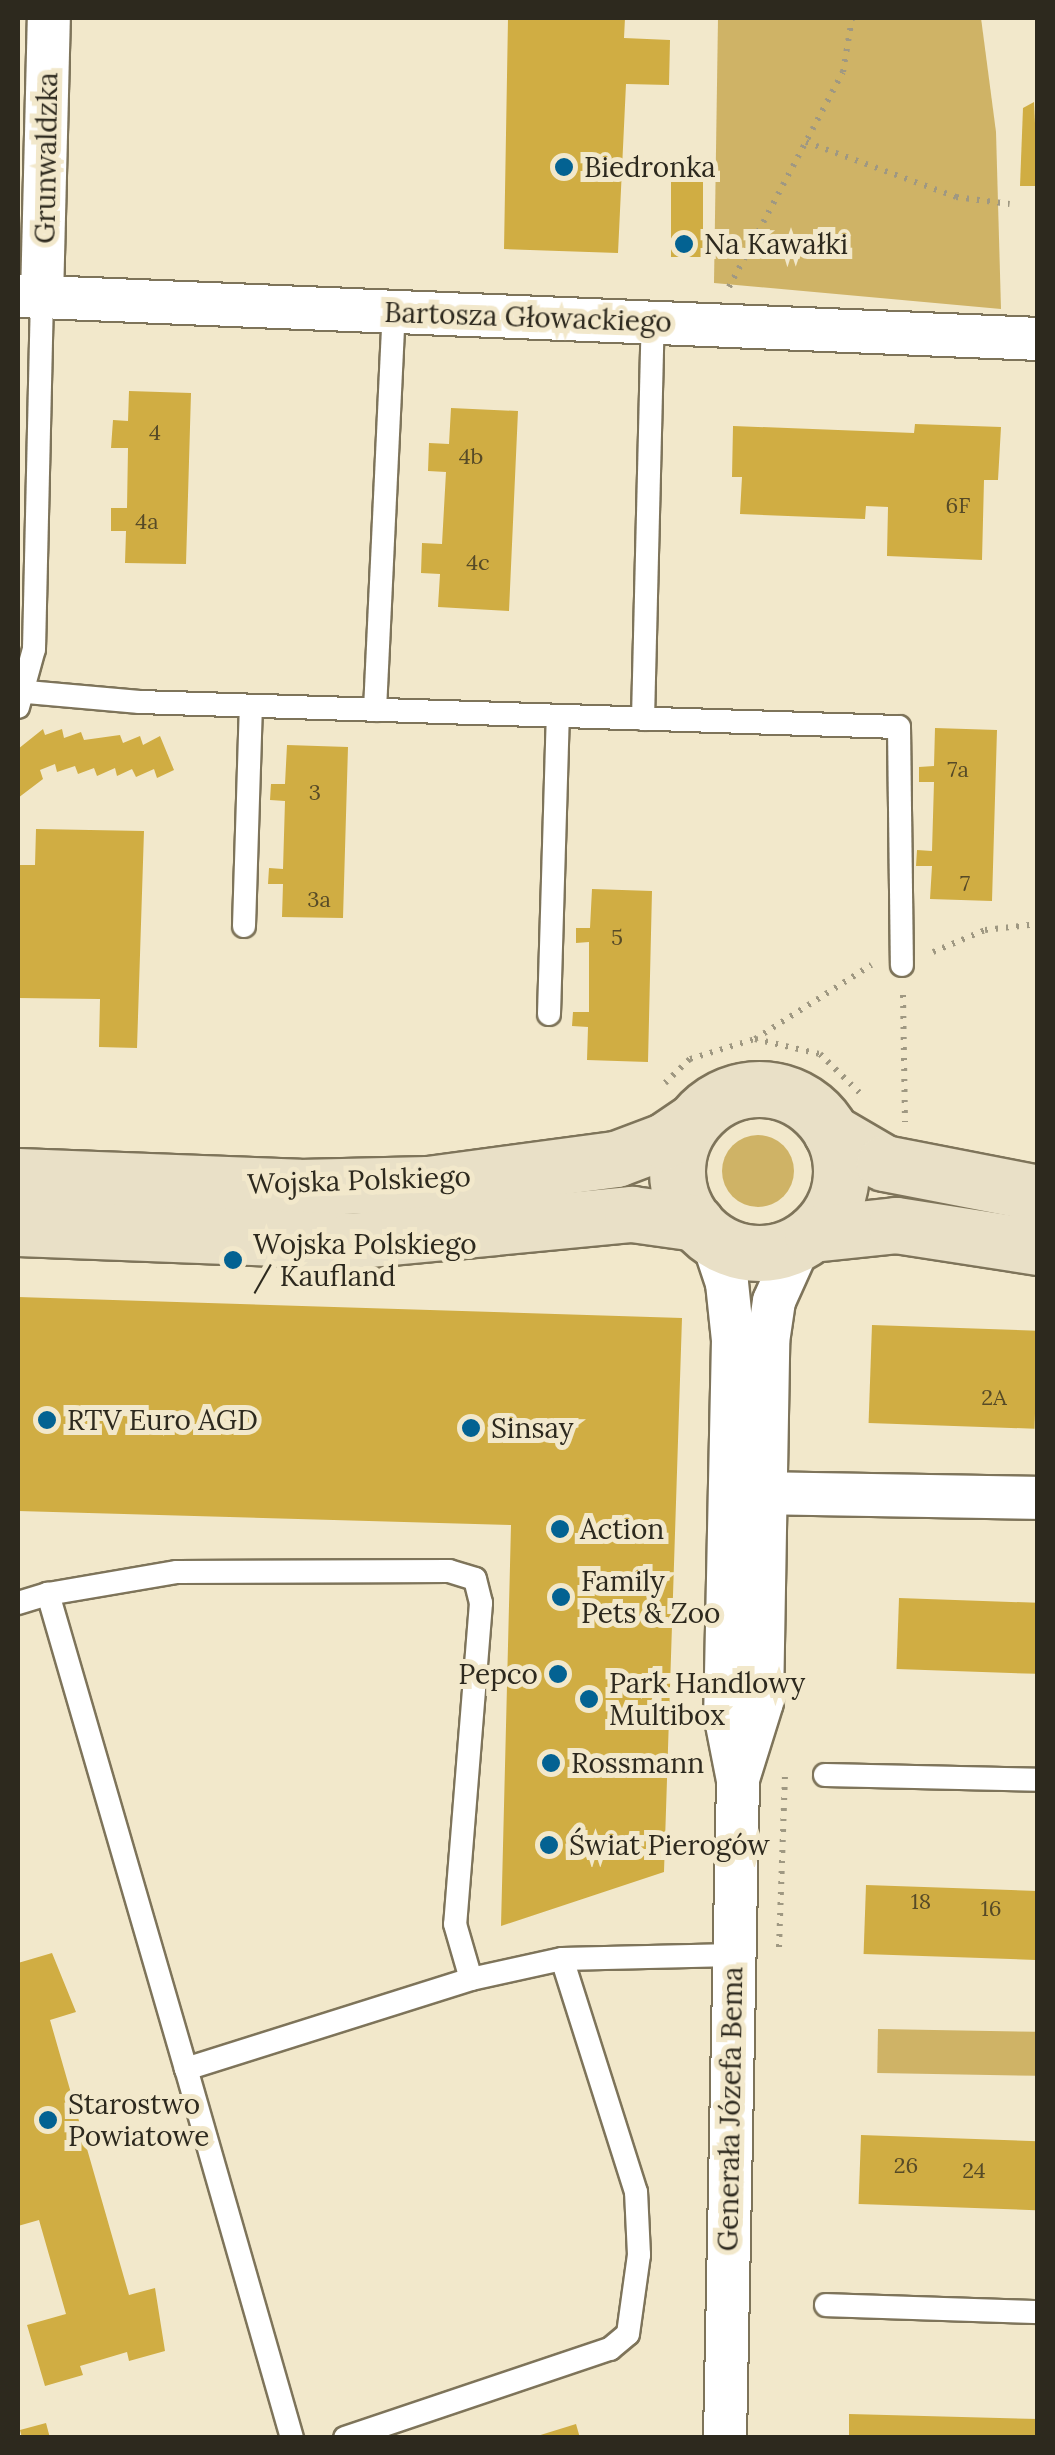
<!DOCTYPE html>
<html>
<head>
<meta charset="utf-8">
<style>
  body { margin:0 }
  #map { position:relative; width:1055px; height:2455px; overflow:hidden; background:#f2e8cb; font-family:Lora,serif }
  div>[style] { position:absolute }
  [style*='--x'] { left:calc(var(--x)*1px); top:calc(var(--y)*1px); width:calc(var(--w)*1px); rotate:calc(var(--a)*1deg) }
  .green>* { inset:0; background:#cfb366; transform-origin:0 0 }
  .round { border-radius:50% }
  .building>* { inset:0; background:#d0ad43; transform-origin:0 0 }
  .path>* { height:6px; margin-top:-3px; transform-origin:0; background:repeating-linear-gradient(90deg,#9f9882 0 2.5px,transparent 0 10.5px) }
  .roads { filter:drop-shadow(2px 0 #7e745a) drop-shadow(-2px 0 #7e745a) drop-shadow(0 2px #7e745a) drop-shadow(0 -2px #7e745a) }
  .lane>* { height:22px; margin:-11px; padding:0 11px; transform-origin:11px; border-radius:11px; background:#fff }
  .street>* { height:42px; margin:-21px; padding:0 21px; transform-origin:21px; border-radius:21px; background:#fff }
  .secondary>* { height:55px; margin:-27.5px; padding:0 27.5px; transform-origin:27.5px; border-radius:27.5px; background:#e9e0c7 }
  .secondary>.ring { margin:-27.5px; padding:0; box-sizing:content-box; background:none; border:55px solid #e9e0c7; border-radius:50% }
  .dots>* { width:28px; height:28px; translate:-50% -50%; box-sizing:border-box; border:5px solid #f2e8cb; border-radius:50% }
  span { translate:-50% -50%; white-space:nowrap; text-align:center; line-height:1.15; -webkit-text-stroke:10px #f2e8cb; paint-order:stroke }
  .number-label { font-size:22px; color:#564a27 }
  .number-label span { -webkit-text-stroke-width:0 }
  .street-label { font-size:28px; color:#2d291e }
  .poi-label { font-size:28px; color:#2d291e }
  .left { translate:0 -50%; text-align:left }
  .right { translate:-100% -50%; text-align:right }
  .frame { position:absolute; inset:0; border:20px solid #2d291e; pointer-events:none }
</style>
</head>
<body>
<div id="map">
  <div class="green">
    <i style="clip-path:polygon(718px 18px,981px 18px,996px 132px,1001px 309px,714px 283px)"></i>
    <i class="round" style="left:722px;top:1135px;width:72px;height:72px"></i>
    <i style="left:878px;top:2029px;width:159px;height:44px;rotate:1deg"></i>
  </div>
  <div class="building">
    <i style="clip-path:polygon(508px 18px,625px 18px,624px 38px,670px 40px,669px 85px,626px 84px,618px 253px,504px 249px)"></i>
    <i style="clip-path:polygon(1034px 102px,1038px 186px,1020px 186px,1023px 108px)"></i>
    <i style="left:671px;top:164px;width:32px;height:93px"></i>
    <i style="clip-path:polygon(129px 391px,191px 393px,186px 564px,125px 563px,126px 531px,111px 531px,111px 508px,127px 508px,128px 448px,111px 448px,113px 420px,128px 421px)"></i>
    <i style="clip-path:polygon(451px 408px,518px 411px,509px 611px,438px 607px,440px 574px,421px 573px,422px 543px,442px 544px,446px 472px,428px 471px,429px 443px,449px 444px)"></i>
    <i style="clip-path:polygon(915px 424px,1001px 427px,998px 480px,984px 480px,982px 560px,887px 556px,888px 507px,866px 506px,865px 519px,740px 514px,742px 477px,732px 477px,733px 426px,914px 433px)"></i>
    <i style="clip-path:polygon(935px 728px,997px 730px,992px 901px,930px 899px,932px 866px,916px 866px,917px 850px,932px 851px,934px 782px,919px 782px,919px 767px,934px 766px)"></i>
    <i style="clip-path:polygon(43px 729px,45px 735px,62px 729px,64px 738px,81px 732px,84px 740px,120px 735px,123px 743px,140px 736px,143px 745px,160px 736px,174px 770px,157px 778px,154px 769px,136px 777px,132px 769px,117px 776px,115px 768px,97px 776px,94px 768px,78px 774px,75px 766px,57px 772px,55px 764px,40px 770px,43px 779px,18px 798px,18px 749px)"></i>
    <i style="clip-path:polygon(287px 745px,348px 747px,343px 918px,282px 917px,283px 884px,268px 884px,269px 868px,283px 869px,285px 801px,270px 800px,271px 784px,285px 784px)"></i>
    <i style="clip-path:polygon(36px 829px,144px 831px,137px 1048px,99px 1047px,100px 999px,18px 998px,18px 865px,35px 865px)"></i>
    <i style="clip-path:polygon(592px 889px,652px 891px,648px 1062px,587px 1060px,588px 1027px,572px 1026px,573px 1012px,589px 1012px,589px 942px,576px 943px,576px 928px,590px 928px)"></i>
    <i style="clip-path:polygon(18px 1297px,682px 1318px,664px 1872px,501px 1926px,511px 1525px,18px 1511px)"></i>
    <i style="left:872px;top:1325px;width:166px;height:98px;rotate:2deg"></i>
    <i style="left:899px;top:1598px;width:139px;height:71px;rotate:2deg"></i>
    <i style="left:866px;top:1885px;width:172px;height:69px;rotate:2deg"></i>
    <i style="clip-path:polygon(52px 1953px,76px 2012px,50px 2020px,129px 2295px,155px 2288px,165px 2351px,129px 2361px,127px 2352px,80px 2366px,83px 2375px,45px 2386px,27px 2325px,66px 2314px,39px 2220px,18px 2226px,18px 1963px)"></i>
    <i style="left:861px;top:2135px;width:177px;height:69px;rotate:2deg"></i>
    <i style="clip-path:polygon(849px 2414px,1038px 2419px,1038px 2438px,849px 2438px)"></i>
    <i style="clip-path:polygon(46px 2423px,50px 2438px,22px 2438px,20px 2430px)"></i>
    <i style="clip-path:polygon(576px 2424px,580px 2438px,534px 2438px,534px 2437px)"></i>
  </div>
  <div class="path">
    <i style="--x:806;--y:142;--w:160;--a:20.1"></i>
    <i style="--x:956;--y:197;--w:54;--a:7.4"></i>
    <i style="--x:729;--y:287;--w:243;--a:-62.1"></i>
    <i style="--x:843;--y:72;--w:55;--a:-80.5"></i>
    <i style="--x:933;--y:952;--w:56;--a:-22.9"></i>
    <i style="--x:985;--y:930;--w:53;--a:-6.5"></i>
    <i style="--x:903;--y:995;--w:127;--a:89.1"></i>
    <i style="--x:755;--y:1039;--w:138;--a:-32.5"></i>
    <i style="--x:665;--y:1083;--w:35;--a:-44"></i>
    <i style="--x:690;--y:1059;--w:68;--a:-17.1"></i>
    <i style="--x:755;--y:1039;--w:67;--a:13"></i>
    <i style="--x:820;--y:1054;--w:57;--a:44.3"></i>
    <i style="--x:779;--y:1947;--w:173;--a:-88"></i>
  </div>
  <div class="roads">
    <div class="lane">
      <i style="--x:27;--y:692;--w:113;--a:5.1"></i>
      <i style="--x:140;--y:702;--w:759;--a:1.89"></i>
      <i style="--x:899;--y:727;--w:238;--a:89.3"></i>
      <i style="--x:18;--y:707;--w:60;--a:-74.6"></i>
      <i style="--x:34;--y:649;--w:351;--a:-88.7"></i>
      <i style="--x:375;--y:710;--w:399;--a:-87.3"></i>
      <i style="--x:643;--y:719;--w:396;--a:-88.6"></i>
      <i style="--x:244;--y:926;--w:220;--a:-88.2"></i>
      <i style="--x:549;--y:1014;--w:298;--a:-88.3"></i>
      <i style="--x:18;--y:1603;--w:31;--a:-17"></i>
      <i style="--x:825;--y:1775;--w:213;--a:1.3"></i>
      <i style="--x:186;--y:2069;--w:495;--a:-106.2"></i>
      <i style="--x:48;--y:1594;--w:131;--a:-9.7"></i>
      <i style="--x:177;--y:1572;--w:272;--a:-0.2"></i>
      <i style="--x:449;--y:1571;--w:27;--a:17"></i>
      <i style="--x:475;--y:1579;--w:25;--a:76"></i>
      <i style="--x:481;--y:1603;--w:322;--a:94.6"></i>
      <i style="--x:455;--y:1924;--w:57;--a:73.8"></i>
      <i style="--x:826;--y:2305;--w:212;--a:1.9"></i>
      <i style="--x:292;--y:2438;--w:384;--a:-106"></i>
      <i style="--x:186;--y:2069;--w:299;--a:-17.5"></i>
      <i style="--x:471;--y:1979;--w:93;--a:-12.4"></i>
      <i style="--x:562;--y:1959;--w:172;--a:-1.3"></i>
      <i style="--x:345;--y:2438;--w:280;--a:-18.6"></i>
      <i style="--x:610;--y:2349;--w:23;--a:-40"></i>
      <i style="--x:628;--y:2334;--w:80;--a:-82.1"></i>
      <i style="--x:639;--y:2255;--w:63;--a:-92.7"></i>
      <i style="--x:636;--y:2192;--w:244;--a:-107.6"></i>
    </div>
    <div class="street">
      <i style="--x:18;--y:296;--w:1021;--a:2.41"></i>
      <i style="--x:42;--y:298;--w:280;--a:-88.6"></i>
      <i style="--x:712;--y:1238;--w:47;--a:71.6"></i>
      <i style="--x:727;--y:1283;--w:57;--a:84"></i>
      <i style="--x:733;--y:1340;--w:374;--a:91.2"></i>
      <i style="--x:725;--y:1714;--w:67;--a:78.9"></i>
      <i style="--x:738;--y:1780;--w:658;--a:91.13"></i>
      <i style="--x:762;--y:1493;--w:276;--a:1"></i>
      <i style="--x:738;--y:1779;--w:81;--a:-72.7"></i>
      <i style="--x:762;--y:1702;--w:360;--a:-89"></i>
      <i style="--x:768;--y:1342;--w:41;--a:-81.7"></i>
      <i style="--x:774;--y:1301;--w:66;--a:-65.8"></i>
    </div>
    <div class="secondary">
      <i class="ring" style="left:677px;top:1089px;width:109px;height:109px"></i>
      <i style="--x:831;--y:1132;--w:61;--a:30.3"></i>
      <i style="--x:884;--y:1163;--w:157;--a:11"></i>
      <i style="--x:18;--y:1176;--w:281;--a:2.2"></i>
      <i style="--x:299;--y:1187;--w:129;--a:-1.3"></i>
      <i style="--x:428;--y:1184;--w:190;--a:-7.6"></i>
      <i style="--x:616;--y:1159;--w:51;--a:-20.6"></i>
      <i style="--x:664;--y:1141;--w:32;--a:-34"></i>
      <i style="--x:18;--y:1228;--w:332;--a:2.2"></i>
      <i style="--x:350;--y:1241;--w:283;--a:-5.5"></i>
      <i style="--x:632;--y:1214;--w:65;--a:8"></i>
      <i style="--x:812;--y:1234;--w:84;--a:-6.1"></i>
      <i style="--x:896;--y:1225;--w:144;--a:8.8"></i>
    </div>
  </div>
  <div class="dots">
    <i style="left:564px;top:167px;background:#036292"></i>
    <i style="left:684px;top:244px;background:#036292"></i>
    <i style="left:233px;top:1260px;background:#036292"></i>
    <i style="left:47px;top:1420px;background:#036292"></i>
    <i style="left:471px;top:1428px;background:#036292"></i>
    <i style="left:560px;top:1529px;background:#036292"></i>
    <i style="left:561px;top:1597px;background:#036292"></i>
    <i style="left:558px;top:1674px;background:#036292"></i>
    <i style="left:589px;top:1699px;background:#036292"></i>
    <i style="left:551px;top:1763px;background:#036292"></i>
    <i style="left:549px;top:1845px;background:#036292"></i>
    <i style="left:48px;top:2120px;background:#036292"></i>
  </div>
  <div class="number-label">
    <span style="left:155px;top:433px">4</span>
    <span style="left:471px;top:457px">4b</span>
    <span style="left:958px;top:506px">6F</span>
    <span style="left:147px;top:522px">4a</span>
    <span style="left:478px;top:563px">4c</span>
    <span style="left:958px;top:770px">7a</span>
    <span style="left:315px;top:793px">3</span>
    <span style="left:965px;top:884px">7</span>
    <span style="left:319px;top:900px">3a</span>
    <span style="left:617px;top:938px">5</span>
    <span style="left:994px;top:1398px">2A</span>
    <span style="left:921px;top:1902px">18</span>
    <span style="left:991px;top:1909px">16</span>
    <span style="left:906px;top:2166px">26</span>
    <span style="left:974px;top:2171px">24</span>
  </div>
  <div class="street-label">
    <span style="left:46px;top:158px;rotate:-89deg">Grunwaldzka</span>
    <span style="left:528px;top:317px;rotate:2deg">Bartosza Głowackiego</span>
    <span style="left:359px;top:1180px;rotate:-2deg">Wojska Polskiego</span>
    <span style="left:730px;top:2109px;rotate:-89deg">Generała Józefa Bema</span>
  </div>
  <div class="poi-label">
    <span class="left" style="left:584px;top:167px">Biedronka</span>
    <span class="left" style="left:704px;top:244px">Na Kawałki</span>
    <span class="left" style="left:253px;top:1260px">Wojska Polskiego<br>/ Kaufland</span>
    <span class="left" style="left:67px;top:1420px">RTV Euro AGD</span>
    <span class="left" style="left:491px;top:1428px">Sinsay</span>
    <span class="left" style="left:580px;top:1529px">Action</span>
    <span class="left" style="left:581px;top:1597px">Family<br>Pets &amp; Zoo</span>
    <span class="right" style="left:538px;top:1674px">Pepco</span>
    <span class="left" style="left:609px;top:1699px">Park Handlowy<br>Multibox</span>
    <span class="left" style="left:571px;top:1763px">Rossmann</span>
    <span class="left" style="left:569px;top:1845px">Świat Pierogów</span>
    <span class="left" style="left:68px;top:2120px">Starostwo<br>Powiatowe</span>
  </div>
  <div class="frame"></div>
</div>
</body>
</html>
